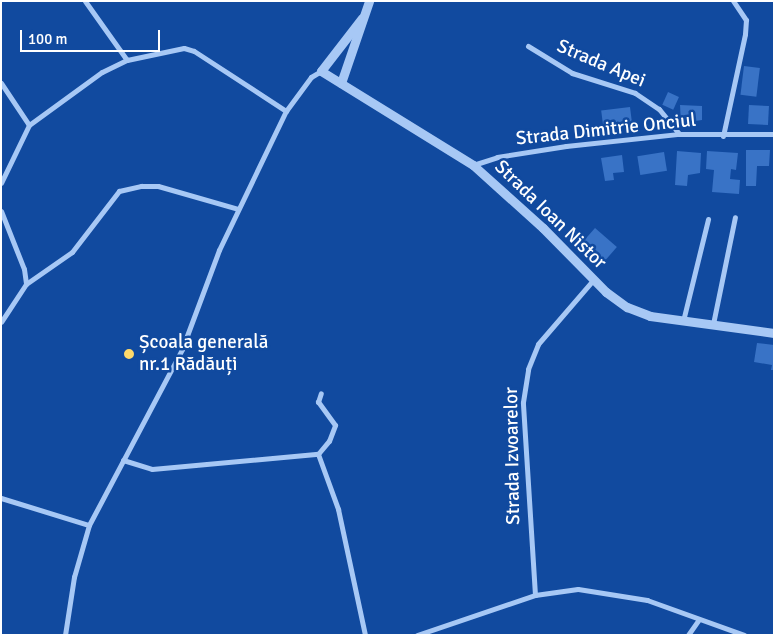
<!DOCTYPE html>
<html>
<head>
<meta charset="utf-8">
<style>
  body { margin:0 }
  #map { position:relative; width:775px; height:636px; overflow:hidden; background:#114a9f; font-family:Signika,sans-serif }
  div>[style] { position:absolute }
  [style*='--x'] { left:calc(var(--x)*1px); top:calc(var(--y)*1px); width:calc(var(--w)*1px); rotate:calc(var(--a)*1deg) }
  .building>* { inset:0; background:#3973c6; transform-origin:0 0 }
  .minor>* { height:5px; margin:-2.5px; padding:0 2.5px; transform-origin:2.5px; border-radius:2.5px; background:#a7c8f5 }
  .tertiary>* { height:9px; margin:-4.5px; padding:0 4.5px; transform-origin:4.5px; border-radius:4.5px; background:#a7c8f5 }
  .dots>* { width:14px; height:14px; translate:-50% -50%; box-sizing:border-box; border:2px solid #114a9f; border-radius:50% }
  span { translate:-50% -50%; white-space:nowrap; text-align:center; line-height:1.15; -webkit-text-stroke:5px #114a9f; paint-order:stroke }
  .street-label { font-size:19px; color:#fff }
  .poi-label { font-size:19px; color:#fff }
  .left { translate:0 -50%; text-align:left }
  .frame { position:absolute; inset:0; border:2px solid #fff; pointer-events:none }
  .scale { position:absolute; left:20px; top:30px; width:140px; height:22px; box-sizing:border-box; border:2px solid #fff; border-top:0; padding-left:6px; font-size:15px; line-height:18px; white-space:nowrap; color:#fff; -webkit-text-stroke:4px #114a9f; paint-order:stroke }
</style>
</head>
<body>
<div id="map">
  <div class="building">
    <i style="left:744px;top:66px;width:16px;height:29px;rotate:7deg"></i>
    <i style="left:668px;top:92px;width:12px;height:14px;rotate:24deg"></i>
    <i style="clip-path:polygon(680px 105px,702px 106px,702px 120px,681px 123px)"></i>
    <i style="left:749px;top:105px;width:20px;height:19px;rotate:3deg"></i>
    <i style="left:630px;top:107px;width:17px;height:29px;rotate:83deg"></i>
    <i style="clip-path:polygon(746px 150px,770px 150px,769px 166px,757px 166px,756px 186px,746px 186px)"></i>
    <i style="clip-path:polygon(677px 151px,701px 153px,700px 173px,688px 175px,687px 186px,675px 185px)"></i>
    <i style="clip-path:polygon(707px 151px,738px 153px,736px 170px,731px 169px,730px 179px,740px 180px,739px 194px,712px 192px,714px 170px,706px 169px)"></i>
    <i style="left:664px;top:152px;width:19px;height:27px;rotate:81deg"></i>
    <i style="clip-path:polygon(622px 155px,624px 172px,613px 173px,614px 180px,605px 181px,601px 158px)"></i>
    <i style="left:595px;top:228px;width:29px;height:18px;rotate:41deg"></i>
    <i style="clip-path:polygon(757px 343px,774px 345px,774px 370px,771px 370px,772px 365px,754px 362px)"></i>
  </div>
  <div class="minor">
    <i style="--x:85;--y:1;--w:72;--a:54.6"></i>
    <i style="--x:528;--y:46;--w:52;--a:31.5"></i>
    <i style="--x:572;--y:73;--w:66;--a:17.6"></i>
    <i style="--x:635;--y:93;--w:29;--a:34"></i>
    <i style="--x:659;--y:109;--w:32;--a:51"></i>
    <i style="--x:1;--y:83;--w:50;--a:56.3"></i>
    <i style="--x:29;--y:125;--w:64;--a:115.8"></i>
    <i style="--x:29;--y:125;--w:90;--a:-36"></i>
    <i style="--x:102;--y:72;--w:28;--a:-26"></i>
    <i style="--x:127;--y:60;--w:58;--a:-11.9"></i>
    <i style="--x:184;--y:48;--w:10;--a:17"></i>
    <i style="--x:194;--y:51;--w:110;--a:33.1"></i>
    <i style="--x:723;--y:136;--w:104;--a:-77.8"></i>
    <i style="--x:745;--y:34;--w:14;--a:-86"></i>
    <i style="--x:746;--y:20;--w:23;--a:-124"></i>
    <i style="--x:473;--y:165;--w:25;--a:-18"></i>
    <i style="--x:497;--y:157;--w:70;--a:-9.1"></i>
    <i style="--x:566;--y:146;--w:114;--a:-6.1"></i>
    <i style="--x:679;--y:134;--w:95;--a:0"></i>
    <i style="--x:1;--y:211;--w:62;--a:68.4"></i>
    <i style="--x:24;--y:269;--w:15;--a:82"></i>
    <i style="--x:26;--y:284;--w:45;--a:123.3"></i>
    <i style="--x:26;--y:284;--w:56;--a:-34.8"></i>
    <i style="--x:72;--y:252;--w:77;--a:-52.4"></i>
    <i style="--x:119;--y:191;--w:23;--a:-13"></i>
    <i style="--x:141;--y:186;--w:17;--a:0"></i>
    <i style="--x:158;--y:186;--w:83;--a:16"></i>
    <i style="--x:683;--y:321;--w:105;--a:-76.2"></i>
    <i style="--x:713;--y:324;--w:109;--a:-78.4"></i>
    <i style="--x:318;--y:454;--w:17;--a:-50"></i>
    <i style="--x:329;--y:441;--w:17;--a:-69"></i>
    <i style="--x:335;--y:425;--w:29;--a:-126"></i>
    <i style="--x:318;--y:402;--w:9;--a:-72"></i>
    <i style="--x:123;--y:460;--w:30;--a:17"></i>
    <i style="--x:152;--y:469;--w:167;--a:-5.2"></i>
    <i style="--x:318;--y:454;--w:59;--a:70"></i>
    <i style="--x:338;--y:509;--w:129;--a:77.9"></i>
    <i style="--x:1;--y:498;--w:92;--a:17.1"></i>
    <i style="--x:535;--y:595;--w:193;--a:-93.6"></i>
    <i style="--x:523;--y:402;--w:33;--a:-81"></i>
    <i style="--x:528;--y:369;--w:27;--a:-68"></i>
    <i style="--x:538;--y:344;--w:86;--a:-49.3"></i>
    <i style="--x:65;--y:635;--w:59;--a:-81.2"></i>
    <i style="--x:74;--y:577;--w:54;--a:-73.9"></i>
    <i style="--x:89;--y:525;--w:199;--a:-62.1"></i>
    <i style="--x:182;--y:349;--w:106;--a:-69.5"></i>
    <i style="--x:219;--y:250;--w:154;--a:-64.3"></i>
    <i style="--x:286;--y:111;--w:42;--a:-53.7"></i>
    <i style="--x:311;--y:77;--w:12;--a:-31"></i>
    <i style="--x:417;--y:635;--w:125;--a:-18.7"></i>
    <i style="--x:535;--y:595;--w:43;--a:-7.9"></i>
    <i style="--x:578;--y:589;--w:70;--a:9.1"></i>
    <i style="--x:647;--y:600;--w:103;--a:19.8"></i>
    <i style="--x:688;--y:635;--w:19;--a:-55"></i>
  </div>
  <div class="tertiary">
    <i style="--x:362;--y:18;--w:67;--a:127.7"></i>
    <i style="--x:321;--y:71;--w:179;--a:31.7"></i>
    <i style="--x:473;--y:165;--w:94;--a:42"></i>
    <i style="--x:543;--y:228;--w:90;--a:45.5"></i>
    <i style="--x:606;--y:292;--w:26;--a:36"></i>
    <i style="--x:627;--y:307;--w:25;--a:21"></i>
    <i style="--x:650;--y:316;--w:125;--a:7.8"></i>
    <i style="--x:341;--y:83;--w:87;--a:-71.1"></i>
  </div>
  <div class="dots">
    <i style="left:129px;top:354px;background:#ffda6b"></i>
  </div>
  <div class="street-label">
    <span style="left:601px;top:64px;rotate:23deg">Strada Apei</span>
    <span style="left:606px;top:130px;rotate:-6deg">Strada Dimitrie Onciul</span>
    <span style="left:550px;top:215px;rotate:44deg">Strada Ioan Nistor</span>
    <span style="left:513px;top:456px;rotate:-91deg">Strada Izvoarelor</span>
  </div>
  <div class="poi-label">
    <span class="left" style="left:139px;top:354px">Școala generală<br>nr.1 Rădăuți</span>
  </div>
  <div class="frame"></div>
  <div class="scale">100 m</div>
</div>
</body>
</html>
